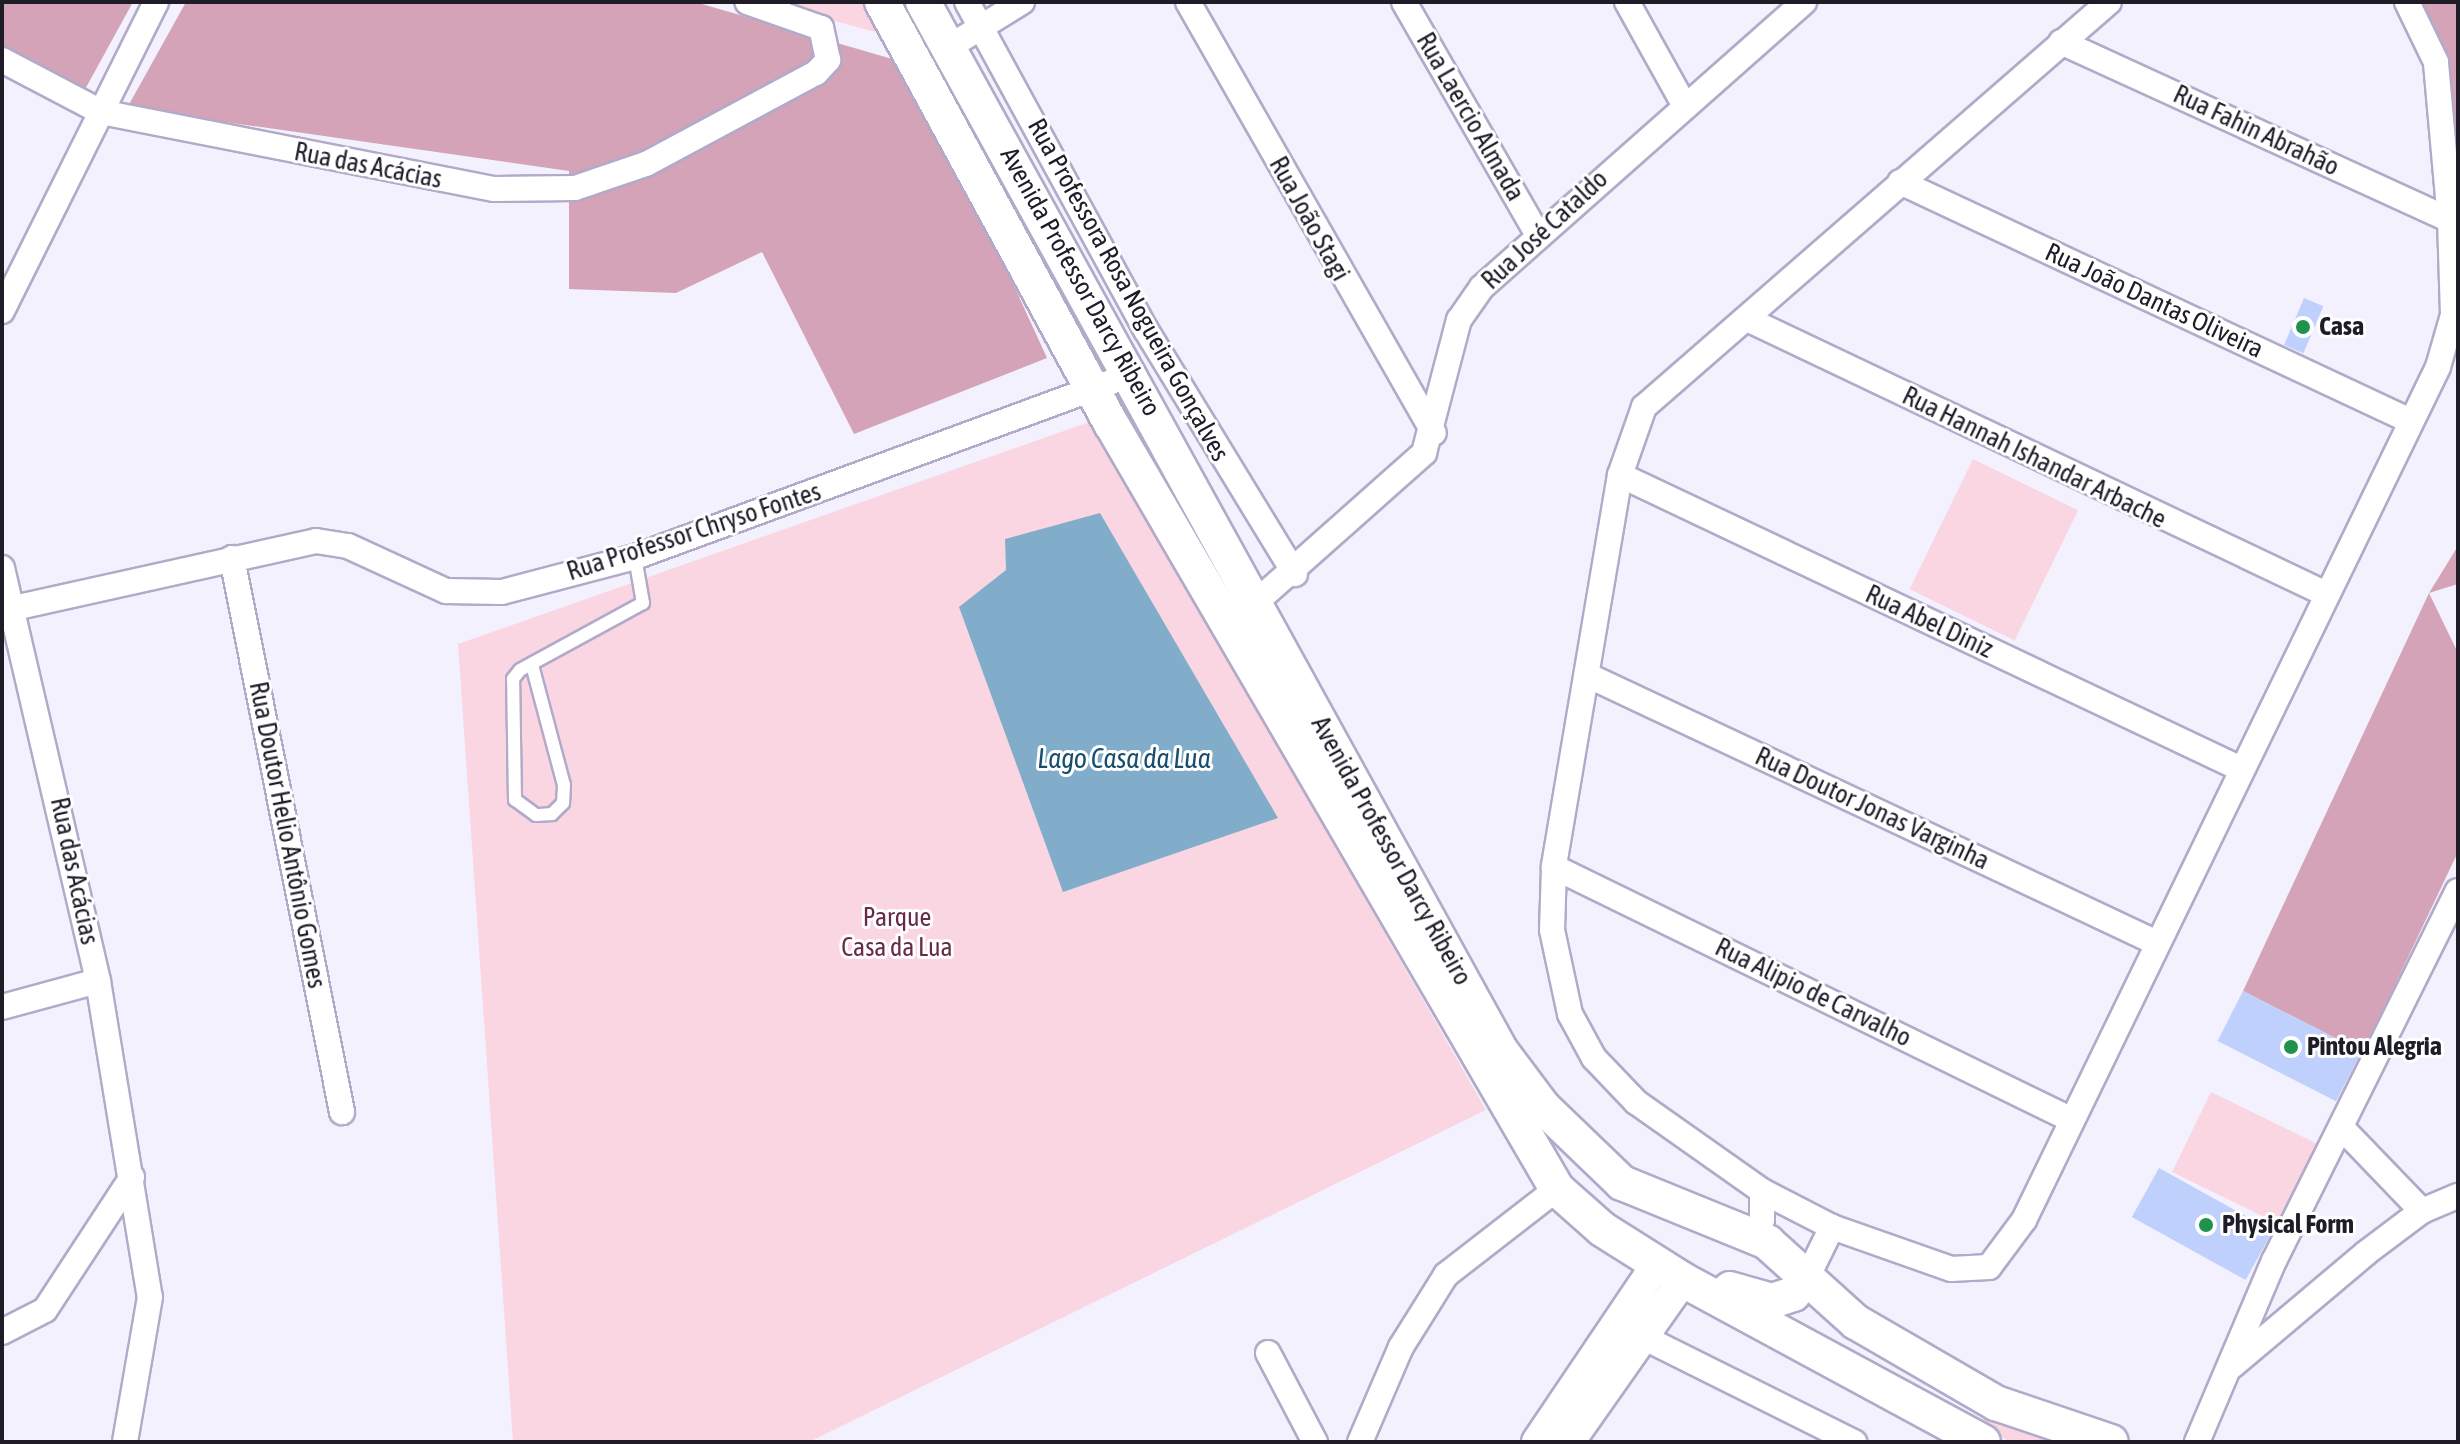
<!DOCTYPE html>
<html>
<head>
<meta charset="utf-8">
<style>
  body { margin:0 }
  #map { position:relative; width:2460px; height:1444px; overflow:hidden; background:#f4f1ff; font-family:"Asap Condensed",sans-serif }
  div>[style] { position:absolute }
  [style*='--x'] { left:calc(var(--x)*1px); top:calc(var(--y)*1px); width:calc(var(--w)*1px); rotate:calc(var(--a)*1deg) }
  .green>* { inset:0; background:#fad6e3; transform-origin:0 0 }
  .forest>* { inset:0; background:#d4a3b7 }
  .water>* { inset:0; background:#81adca }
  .building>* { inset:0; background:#bed0fb; transform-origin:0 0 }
  .roads { filter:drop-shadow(2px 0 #b1aac9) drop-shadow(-2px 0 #b1aac9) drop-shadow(0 2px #b1aac9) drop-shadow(0 -2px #b1aac9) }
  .service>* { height:12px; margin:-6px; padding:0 6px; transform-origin:6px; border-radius:6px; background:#fff }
  .minor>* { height:24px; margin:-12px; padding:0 12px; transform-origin:12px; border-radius:12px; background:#fff }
  .tertiary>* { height:30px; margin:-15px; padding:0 15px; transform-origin:15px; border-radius:15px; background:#fff }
  .secondary>* { height:34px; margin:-17px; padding:0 17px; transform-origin:17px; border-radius:17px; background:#fff }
  .dots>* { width:22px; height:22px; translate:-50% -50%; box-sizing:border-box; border:4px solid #fff; border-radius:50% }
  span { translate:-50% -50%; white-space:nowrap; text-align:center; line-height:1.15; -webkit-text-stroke:6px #fff; paint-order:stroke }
  .street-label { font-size:26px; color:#1f1c28 }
  .poi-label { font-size:26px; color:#1f1c28; font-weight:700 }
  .left { translate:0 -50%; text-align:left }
  .park-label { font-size:26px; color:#682b47 }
  .water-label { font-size:28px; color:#194d6c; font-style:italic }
  .frame { position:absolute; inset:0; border:4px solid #1f1c28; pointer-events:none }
</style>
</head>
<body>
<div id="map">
  <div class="green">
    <i style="clip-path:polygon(763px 2px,865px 2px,887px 35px)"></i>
    <i style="clip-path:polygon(1092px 421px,1486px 1110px,809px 1442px,513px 1442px,458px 644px)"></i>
    <i style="left:1973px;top:459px;width:117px;height:145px;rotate:26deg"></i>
    <i style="left:2211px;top:1092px;width:117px;height:89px;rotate:26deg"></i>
    <i style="clip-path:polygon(1985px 1416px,2076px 1442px,2010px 1442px,1982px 1425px)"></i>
  </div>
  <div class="forest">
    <i style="clip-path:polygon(2px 2px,133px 2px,83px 93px,2px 49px)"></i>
    <i style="clip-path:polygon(186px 2px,695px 2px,913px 65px,1047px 358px,854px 434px,762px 252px,676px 293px,569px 289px,569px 171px,127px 108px)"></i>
    <i style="clip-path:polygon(2410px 2px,2458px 2px,2458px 163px)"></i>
    <i style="clip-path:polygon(2458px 546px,2458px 584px,2429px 593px,2458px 653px,2458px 852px,2363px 1052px,2243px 991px,2429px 593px)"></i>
  </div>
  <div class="water">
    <i style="clip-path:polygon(1100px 513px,1278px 818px,1063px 892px,959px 607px,1006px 570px,1005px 539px)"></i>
  </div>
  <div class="building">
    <i style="left:2304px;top:298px;width:21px;height:51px;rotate:23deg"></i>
    <i style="left:2243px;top:991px;width:133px;height:56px;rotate:27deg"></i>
    <i style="left:2159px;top:1168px;width:130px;height:56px;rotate:29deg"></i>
  </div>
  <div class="roads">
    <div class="service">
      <i style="--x:532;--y:665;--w:124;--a:75.1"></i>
      <i style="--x:564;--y:785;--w:18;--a:93"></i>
      <i style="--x:563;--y:803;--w:16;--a:135"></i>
      <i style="--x:552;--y:814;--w:16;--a:176"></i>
      <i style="--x:536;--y:815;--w:26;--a:-144"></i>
      <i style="--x:515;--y:800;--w:121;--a:-90.9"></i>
      <i style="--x:513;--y:679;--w:11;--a:-52"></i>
      <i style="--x:520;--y:670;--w:140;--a:-28.6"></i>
      <i style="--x:643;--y:603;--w:47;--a:-99.9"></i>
    </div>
    <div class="minor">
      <i style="--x:967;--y:2;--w:374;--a:61.4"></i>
      <i style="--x:1146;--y:330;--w:286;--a:58.6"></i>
      <i style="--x:1188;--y:2;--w:496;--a:60.3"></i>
      <i style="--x:1404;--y:2;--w:265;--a:60.1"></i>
      <i style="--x:1627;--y:2;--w:119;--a:60.9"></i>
      <i style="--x:2109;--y:2;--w:617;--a:138.95"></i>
      <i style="--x:1644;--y:407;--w:72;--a:109.4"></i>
      <i style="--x:1620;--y:475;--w:398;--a:99.6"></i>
      <i style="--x:1554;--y:867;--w:63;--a:91.8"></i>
      <i style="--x:1552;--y:930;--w:86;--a:77.9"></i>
      <i style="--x:1570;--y:1014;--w:50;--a:61.4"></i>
      <i style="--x:1594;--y:1058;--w:61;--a:46.3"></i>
      <i style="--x:1636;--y:1102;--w:154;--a:35.2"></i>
      <i style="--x:1762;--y:1191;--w:79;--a:27.2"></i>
      <i style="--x:1832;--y:1227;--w:126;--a:19.4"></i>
      <i style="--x:1951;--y:1269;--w:38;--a:-3"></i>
      <i style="--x:1989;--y:1267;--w:59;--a:-53.3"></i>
      <i style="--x:2024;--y:1220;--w:948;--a:-64.11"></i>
      <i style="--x:2438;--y:367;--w:54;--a:-73.9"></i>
      <i style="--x:2453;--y:315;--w:95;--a:-91.8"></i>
      <i style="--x:2450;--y:220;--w:159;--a:-95.1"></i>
      <i style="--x:2436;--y:62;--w:67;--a:-115.8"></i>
      <i style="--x:2061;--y:42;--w:428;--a:24.6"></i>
      <i style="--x:949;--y:47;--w:86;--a:-31.7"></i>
      <i style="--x:2;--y:60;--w:112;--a:27.7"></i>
      <i style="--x:101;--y:112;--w:400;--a:11.1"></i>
      <i style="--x:494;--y:189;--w:81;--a:-0.7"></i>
      <i style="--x:575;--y:188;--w:75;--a:-18.7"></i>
      <i style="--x:646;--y:164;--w:193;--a:-28.2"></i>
      <i style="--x:816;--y:73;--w:18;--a:-47"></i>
      <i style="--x:828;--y:60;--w:33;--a:-102"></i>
      <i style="--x:821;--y:28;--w:78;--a:-160.6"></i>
      <i style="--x:1900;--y:182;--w:561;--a:25.1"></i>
      <i style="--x:2;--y:311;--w:345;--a:-63.5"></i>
      <i style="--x:1747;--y:319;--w:639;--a:25.4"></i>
      <i style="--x:1620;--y:475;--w:685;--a:25.33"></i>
      <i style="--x:232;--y:558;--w:565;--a:78.77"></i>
      <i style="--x:2;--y:568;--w:424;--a:76.9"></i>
      <i style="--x:98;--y:981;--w:320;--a:80.7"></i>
      <i style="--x:150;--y:1297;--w:147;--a:99.8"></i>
      <i style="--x:1255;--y:603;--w:226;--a:-41.6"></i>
      <i style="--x:1424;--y:453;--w:138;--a:-75.3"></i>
      <i style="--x:1459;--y:320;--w:40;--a:-55.1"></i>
      <i style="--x:1482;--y:287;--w:430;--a:-41.5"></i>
      <i style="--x:14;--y:608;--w:309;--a:-12.5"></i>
      <i style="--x:316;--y:541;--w:32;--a:9"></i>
      <i style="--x:348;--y:546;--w:108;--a:24.7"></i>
      <i style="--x:446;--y:591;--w:56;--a:1"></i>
      <i style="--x:502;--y:592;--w:138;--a:-14.7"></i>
      <i style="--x:635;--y:557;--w:531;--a:-20.18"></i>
      <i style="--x:1587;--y:675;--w:630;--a:25.18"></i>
      <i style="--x:1554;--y:867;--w:576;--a:26.03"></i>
      <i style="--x:2;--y:1007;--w:99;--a:-15.2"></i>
      <i style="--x:2343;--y:1129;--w:114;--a:46.1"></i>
      <i style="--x:1753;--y:1235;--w:17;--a:-59"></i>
      <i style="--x:1762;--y:1220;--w:29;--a:-90"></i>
      <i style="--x:1807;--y:1278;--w:57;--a:-63.9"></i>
      <i style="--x:1627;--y:1329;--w:254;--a:26.5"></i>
      <i style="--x:2;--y:1332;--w:48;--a:-27.1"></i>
      <i style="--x:45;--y:1310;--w:159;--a:-56.8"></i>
      <i style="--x:1268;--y:1353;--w:101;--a:62.2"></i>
      <i style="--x:2232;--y:1366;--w:175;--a:-40.1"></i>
      <i style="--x:2366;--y:1253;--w:70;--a:-36.9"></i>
      <i style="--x:2422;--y:1211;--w:39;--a:-23"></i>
      <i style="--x:1360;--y:1442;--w:103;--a:-66.7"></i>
      <i style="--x:1401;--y:1347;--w:85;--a:-58"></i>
      <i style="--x:1446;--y:1275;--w:140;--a:-37.8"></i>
      <i style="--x:2197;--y:1442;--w:197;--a:-67"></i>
      <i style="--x:2274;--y:1261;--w:413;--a:-63.6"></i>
    </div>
    <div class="tertiary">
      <i style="--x:1537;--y:1442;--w:215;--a:-56"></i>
      <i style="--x:1569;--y:1442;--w:198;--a:-54.9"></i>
    </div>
    <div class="secondary">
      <i style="--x:882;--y:2;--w:481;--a:61.5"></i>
      <i style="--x:1112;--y:425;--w:884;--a:59.78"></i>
      <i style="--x:1557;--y:1189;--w:60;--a:41.6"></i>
      <i style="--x:1602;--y:1229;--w:96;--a:32.2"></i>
      <i style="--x:1683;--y:1280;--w:341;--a:28.4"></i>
      <i style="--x:923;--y:2;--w:1198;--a:61.15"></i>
      <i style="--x:1501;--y:1051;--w:70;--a:53.1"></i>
      <i style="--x:1543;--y:1107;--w:110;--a:43.9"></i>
      <i style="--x:1622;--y:1183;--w:157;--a:22.1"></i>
      <i style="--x:1767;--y:1242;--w:120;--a:42"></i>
      <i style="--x:1856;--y:1322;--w:162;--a:30.1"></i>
      <i style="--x:1996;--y:1403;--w:121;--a:18.7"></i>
      <i style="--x:1730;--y:1289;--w:44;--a:15.9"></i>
      <i style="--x:1772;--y:1301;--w:22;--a:-18"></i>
      <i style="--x:1793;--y:1294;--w:21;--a:-49"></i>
    </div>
  </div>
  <div class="dots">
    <i style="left:2303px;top:327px;background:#1f934e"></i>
    <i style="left:2291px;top:1047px;background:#1f934e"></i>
    <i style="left:2206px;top:1225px;background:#1f934e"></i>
  </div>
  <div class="street-label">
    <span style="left:1470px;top:117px;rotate:60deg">Rua Laercio Almada</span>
    <span style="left:2256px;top:131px;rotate:25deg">Rua Fahin Abrahão</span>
    <span style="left:368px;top:166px;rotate:11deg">Rua das Acácias</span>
    <span style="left:1309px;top:219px;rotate:61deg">Rua João Stagi</span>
    <span style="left:1545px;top:230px;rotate:-43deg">Rua José Cataldo</span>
    <span style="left:1080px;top:282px;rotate:61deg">Avenida Professor Darcy Ribeiro</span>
    <span style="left:1128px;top:290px;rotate:61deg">Rua Professora Rosa Nogueira Gonçalves</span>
    <span style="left:2154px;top:301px;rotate:25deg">Rua João Dantas Oliveira</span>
    <span style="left:2034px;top:458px;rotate:26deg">Rua Hannah Ishandar Arbache</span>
    <span style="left:694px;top:532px;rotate:-18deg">Rua Professor Chryso Fontes</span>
    <span style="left:1929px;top:622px;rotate:25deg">Rua Abel Diniz</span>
    <span style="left:1872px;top:809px;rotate:25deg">Rua Doutor Jonas Varginha</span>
    <span style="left:287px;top:835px;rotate:79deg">Rua Doutor Helio Antônio Gomes</span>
    <span style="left:1391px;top:851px;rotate:61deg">Avenida Professor Darcy Ribeiro</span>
    <span style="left:74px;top:871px;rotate:78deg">Rua das Acácias</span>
    <span style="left:1813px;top:993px;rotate:26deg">Rua Alipio de Carvalho</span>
  </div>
  <div class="poi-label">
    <span class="left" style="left:2319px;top:327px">Casa</span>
    <span class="left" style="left:2307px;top:1047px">Pintou Alegria</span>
    <span class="left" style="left:2222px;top:1225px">Physical Form</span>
  </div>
  <div class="park-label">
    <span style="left:897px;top:933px">Parque<br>Casa da Lua</span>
  </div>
  <div class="water-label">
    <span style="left:1124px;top:758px">Lago Casa da Lua</span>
  </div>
  <div class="frame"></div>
</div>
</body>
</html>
